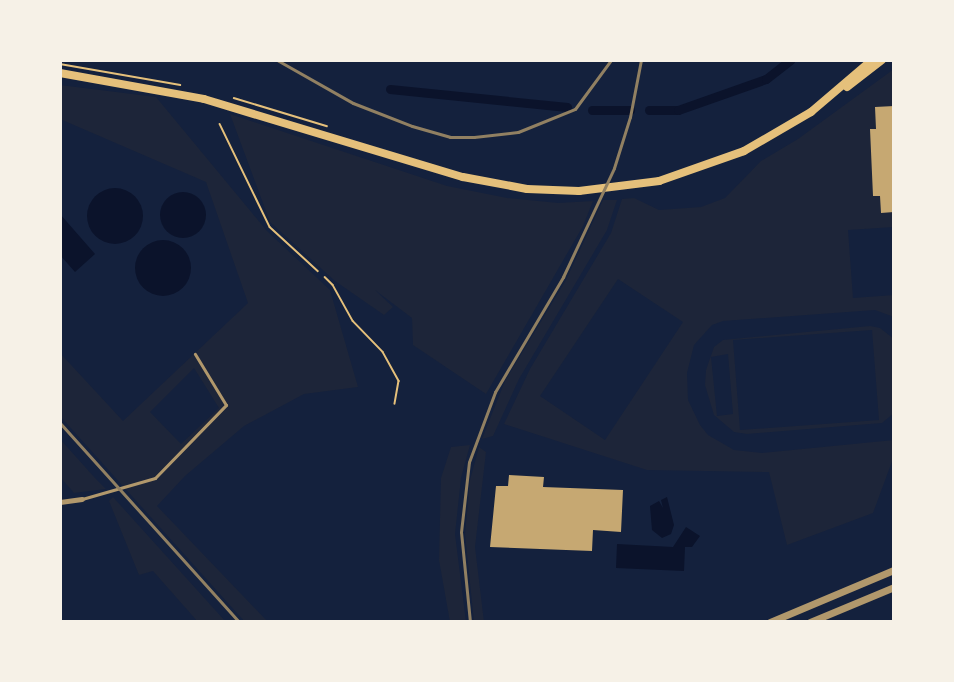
<!DOCTYPE html>
<html>
<head>
<meta charset="utf-8">
<style>
  body { margin:0 }
  #map { position:relative; width:954px; height:682px; overflow:hidden; background:#14213d; font-family:Roboto,sans-serif }
  div>[style] { position:absolute }
  [style*='--x'] { left:calc(var(--x)*1px); top:calc(var(--y)*1px); width:calc(var(--w)*1px); rotate:calc(var(--a)*1deg) }
  .green>* { inset:0; background:#1d2539 }
  .water>* { inset:0; background:#0b132b }
  .round { border-radius:50% }
  .canal>* { height:9px; margin:-4.5px; padding:0 4.5px; transform-origin:4.5px; border-radius:4.5px; background:#0b132b }
  .building>* { inset:0; background:#c6a872 }
  .path>* { height:1.5px; margin:-0.75px; padding:0 0.75px; transform-origin:0.75px; border-radius:0.75px; background:#e5c07b }
  .service>* { height:3px; margin:-1.5px; padding:0 1.5px; transform-origin:1.5px; border-radius:1.5px; background:#b1986c }
  .minor>* { height:5px; margin:-2.5px; padding:0 2.5px; transform-origin:2.5px; border-radius:2.5px; background:#b1986c }
  .tertiary>* { height:7px; margin:-3.5px; padding:0 3.5px; transform-origin:3.5px; border-radius:3.5px; background:#b1986c }
  .primary>* { height:8px; margin:-4px; padding:0 4px; transform-origin:4px; border-radius:4px; background:#e5c07b }
  .rail>* { height:3px; margin:-1.5px; padding:0 1.5px; transform-origin:1.5px; border-radius:1.5px; background:#918062 }
  span { translate:-50% -50%; white-space:nowrap; text-align:center; line-height:1.15; -webkit-text-stroke:5px #f6f1e7; paint-order:stroke }
  .frame { position:absolute; inset:0; border:62px solid #f6f1e7; pointer-events:none }
</style>
</head>
<body>
<div id="map">
  <div class="green">
    <i style="clip-path:polygon(evenodd,894px 69px,894px 227px,848px 230px,853px 298px,894px 295px,894px 317px,875px 310px,723px 321px,712px 325px,694px 345px,687px 373px,688px 400px,700px 425px,708px 435px,734px 450px,762px 453px,894px 440px,894px 456px,873px 513px,787px 545px,769px 472px,647px 470px,504px 424px,530px 369px,611px 233px,622px 199px,634px 198px,659px 210px,701px 207px,725px 198px,761px 161px,798px 139px,894px 69px,618px 279px,683px 322px,605px 440px,540px 396px,618px 279px)"></i>
    <i style="clip-path:polygon(evenodd,60px 85px,156px 97px,267px 231px,330px 290px,358px 387px,304px 394px,244px 426px,185px 476px,157px 506px,268px 622px,245px 622px,60px 416px,60px 353px,123px 421px,248px 303px,206px 182px,60px 119px,60px 85px,194px 368px,219px 408px,181px 444px,150px 412px,194px 368px)"></i>
    <i style="clip-path:polygon(230px 114px,447px 186px,507px 198px,558px 203px,593px 201px,583px 226px,486px 394px,413px 345px,412px 318px,375px 290px,393px 307px,384px 315px,335px 281px,270px 222px)"></i>
    <i style="clip-path:polygon(603px 200px,617px 200px,607px 230px,519px 379px,493px 436px,482px 439px,505px 381px,566px 280px)"></i>
    <i style="clip-path:polygon(evenodd,870px 326px,880px 328px,894px 339px,894px 413px,882px 423px,747px 434px,734px 432px,714px 415px,705px 385px,706px 370px,714px 347px,723px 340px,870px 326px,872px 330px,879px 420px,740px 430px,733px 340px,872px 330px,870px 326px,728px 354px,733px 414px,717px 416px,711px 357px,728px 354px)"></i>
    <i style="clip-path:polygon(60px 439px,95px 478px,106px 489px,74px 493px,60px 477px)"></i>
    <i style="clip-path:polygon(470px 445px,461px 478px,455px 534px,466px 622px,450px 622px,439px 560px,441px 478px,451px 447px)"></i>
    <i style="clip-path:polygon(479px 447px,486px 452px,475px 547px,484px 622px,474px 622px,465px 534px,470px 480px)"></i>
    <i style="clip-path:polygon(113px 497px,226px 622px,198px 622px,153px 571px,139px 575px,109px 501px)"></i>
  </div>
  <div class="water">
    <i class="round" style="left:87px;top:188px;width:56px;height:56px"></i>
    <i class="round" style="left:160px;top:192px;width:46px;height:46px"></i>
    <i style="clip-path:polygon(60px 214px,95px 254px,75px 272px,60px 255px)"></i>
    <i class="round" style="left:135px;top:240px;width:56px;height:56px"></i>
    <i style="clip-path:polygon(667px 497px,674px 525px,671px 534px,662px 538px,652px 530px,650px 506px,659px 501px,663px 508px,661px 500px)"></i>
    <i style="clip-path:polygon(686px 527px,700px 536px,692px 547px,685px 547px,684px 571px,616px 568px,617px 544px,673px 547px)"></i>
  </div>
  <div class="canal">
    <i style="--x:390;--y:89;--w:178;--a:5.8"></i>
    <i style="--x:592;--y:110;--w:38;--a:0"></i>
    <i style="--x:649;--y:110;--w:29;--a:0"></i>
    <i style="--x:678;--y:110;--w:93;--a:-19.4"></i>
    <i style="--x:766;--y:79;--w:31;--a:-38"></i>
  </div>
  <div class="building">
    <i style="clip-path:polygon(894px 106px,894px 212px,881px 213px,880px 196px,873px 196px,870px 129px,876px 129px,875px 107px)"></i>
    <i style="clip-path:polygon(509px 475px,544px 477px,543px 487px,623px 490px,621px 532px,593px 530px,592px 551px,490px 547px,496px 486px,508px 486px)"></i>
  </div>
  <div class="path">
    <i style="--x:60;--y:64;--w:122;--a:9.9"></i>
    <i style="--x:234;--y:98;--w:97;--a:16.8"></i>
    <i style="--x:220;--y:124;--w:114;--a:64.1"></i>
    <i style="--x:270;--y:227;--w:65;--a:42.5"></i>
    <i style="--x:325;--y:277;--w:11;--a:45"></i>
    <i style="--x:333;--y:285;--w:41;--a:60.9"></i>
    <i style="--x:353;--y:321;--w:43;--a:45.9"></i>
    <i style="--x:383;--y:352;--w:33;--a:61"></i>
    <i style="--x:399;--y:381;--w:23;--a:100"></i>
  </div>
  <div class="service">
    <i style="--x:82;--y:499;--w:76;--a:-16"></i>
    <i style="--x:155;--y:478;--w:102;--a:-45.8"></i>
    <i style="--x:226;--y:405;--w:60;--a:-121.3"></i>
  </div>
  <div class="minor">
    <i style="--x:60;--y:502;--w:22;--a:-8"></i>
  </div>
  <div class="tertiary">
    <i style="--x:770;--y:622;--w:134;--a:-22.8"></i>
    <i style="--x:810;--y:622;--w:91;--a:-22.6"></i>
  </div>
  <div class="primary">
    <i style="--x:60;--y:73;--w:146;--a:10.2"></i>
    <i style="--x:204;--y:99;--w:270;--a:16.8"></i>
    <i style="--x:463;--y:177;--w:65;--a:10.6"></i>
    <i style="--x:527;--y:189;--w:52;--a:2.2"></i>
    <i style="--x:579;--y:191;--w:81;--a:-7.1"></i>
    <i style="--x:659;--y:181;--w:90;--a:-19.4"></i>
    <i style="--x:744;--y:151;--w:78;--a:-30.2"></i>
    <i style="--x:811;--y:112;--w:80;--a:-40.4"></i>
    <i style="--x:847;--y:87;--w:44;--a:-37.6"></i>
  </div>
  <div class="rail">
    <i style="--x:277;--y:60;--w:87;--a:29.5"></i>
    <i style="--x:353;--y:103;--w:63;--a:21.3"></i>
    <i style="--x:412;--y:126;--w:40;--a:16"></i>
    <i style="--x:450;--y:137;--w:24;--a:0"></i>
    <i style="--x:474;--y:137;--w:44;--a:-6.5"></i>
    <i style="--x:518;--y:132;--w:61;--a:-22"></i>
    <i style="--x:575;--y:109;--w:61;--a:-53.7"></i>
    <i style="--x:60;--y:423;--w:268;--a:48"></i>
    <i style="--x:470;--y:622;--w:90;--a:-95.7"></i>
    <i style="--x:461;--y:532;--w:70;--a:-83.5"></i>
    <i style="--x:469;--y:462;--w:75;--a:-69.6"></i>
    <i style="--x:495;--y:392;--w:134;--a:-59.4"></i>
    <i style="--x:563;--y:277;--w:120;--a:-64.9"></i>
    <i style="--x:614;--y:168;--w:53;--a:-72.6"></i>
    <i style="--x:630;--y:117;--w:58;--a:-79.1"></i>
  </div>
  <div class="frame"></div>
</div>
</body>
</html>
